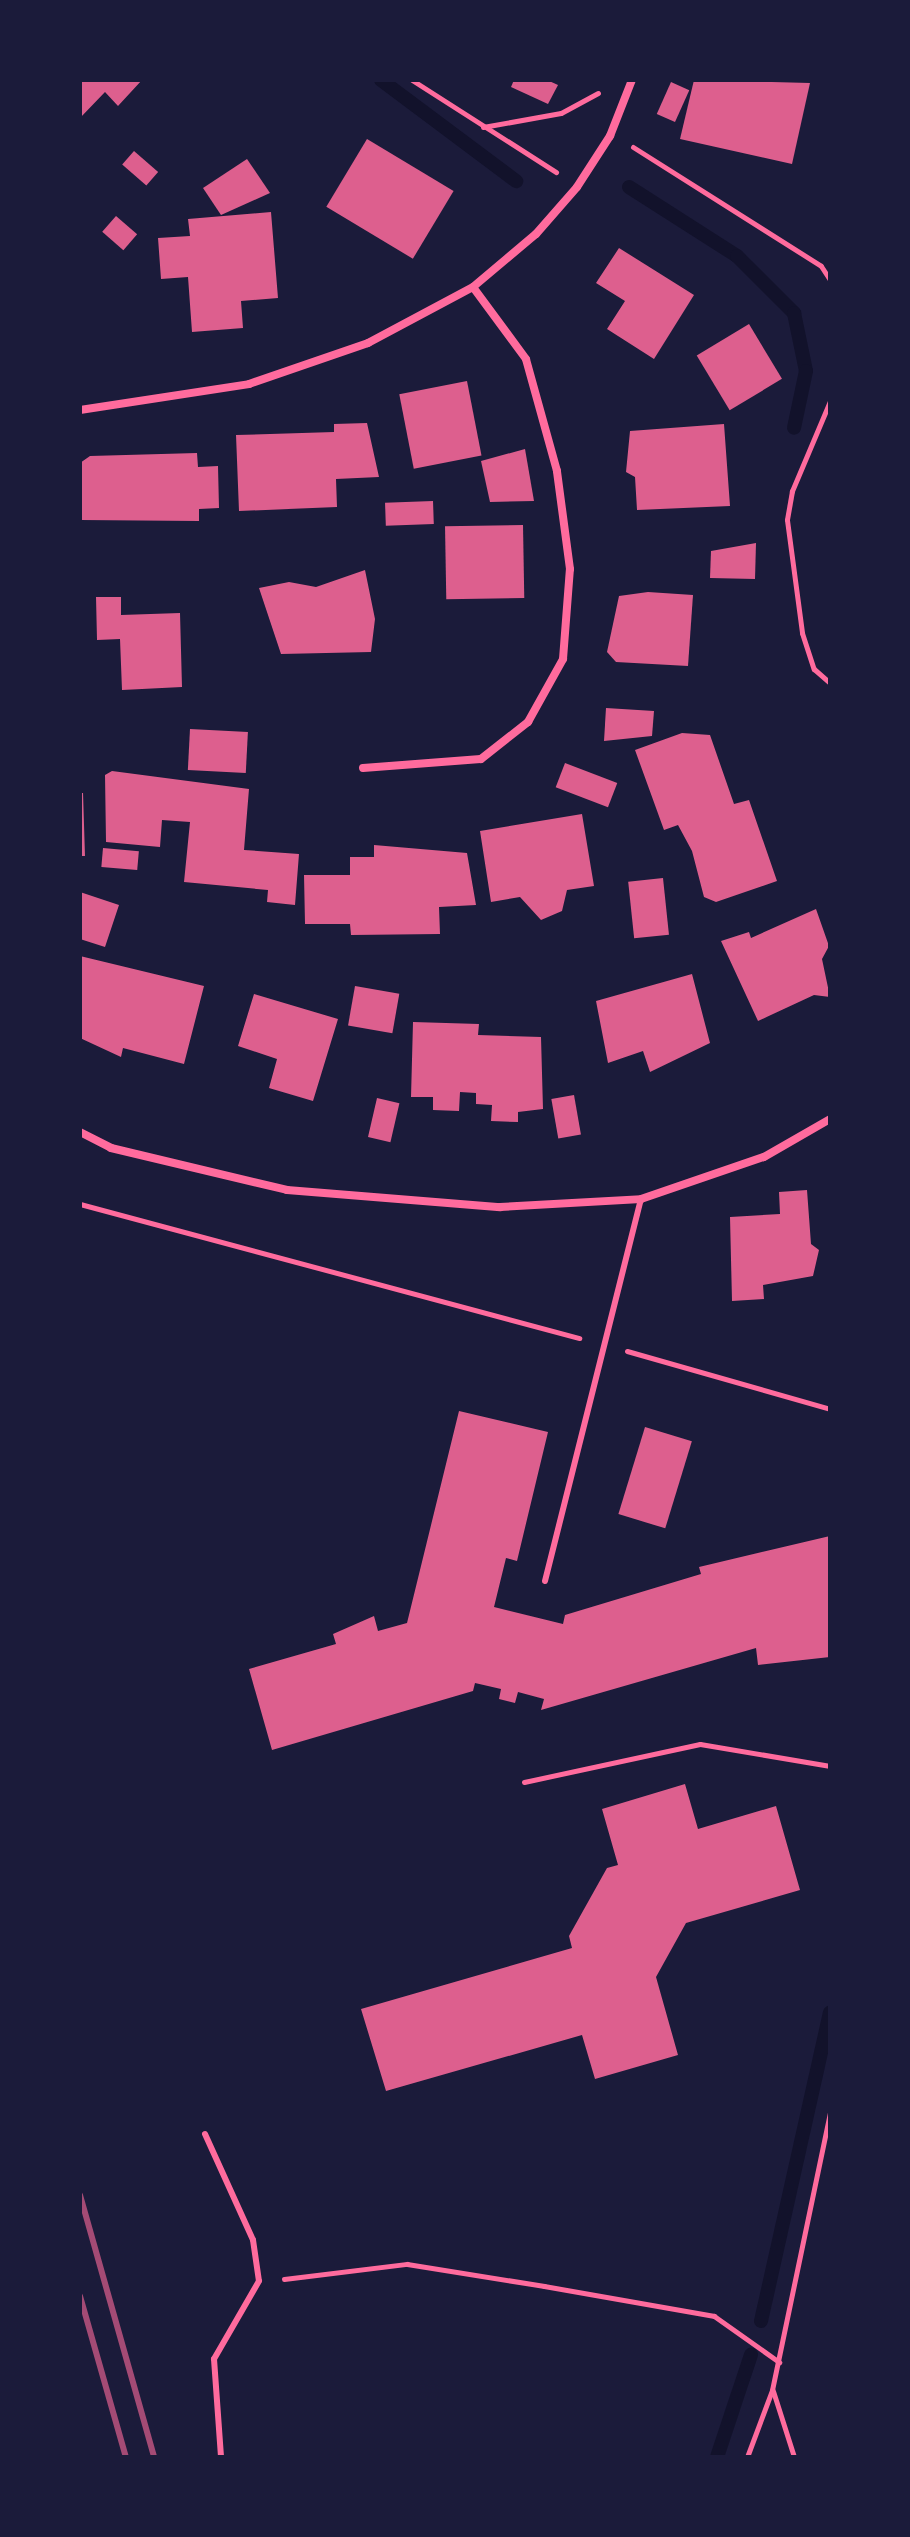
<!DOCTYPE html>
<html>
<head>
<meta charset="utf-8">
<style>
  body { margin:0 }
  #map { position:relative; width:910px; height:2537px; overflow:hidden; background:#1b1b3a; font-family:Mulish,sans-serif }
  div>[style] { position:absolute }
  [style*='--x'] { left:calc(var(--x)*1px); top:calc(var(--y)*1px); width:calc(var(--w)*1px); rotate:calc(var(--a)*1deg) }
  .stream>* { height:14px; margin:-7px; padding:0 7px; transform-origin:7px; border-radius:7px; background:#12122b }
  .building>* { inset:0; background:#dd5f8e; transform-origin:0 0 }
  .path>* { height:5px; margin:-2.5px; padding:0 2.5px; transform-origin:2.5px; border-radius:2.5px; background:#ff6b9d }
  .service>* { height:6px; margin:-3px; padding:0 3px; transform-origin:3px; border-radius:3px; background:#ff6b9d }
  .minor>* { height:8px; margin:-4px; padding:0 4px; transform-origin:4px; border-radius:4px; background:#ff6b9d }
  .rail>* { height:6px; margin:-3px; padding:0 3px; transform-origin:3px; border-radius:3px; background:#a44b75 }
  span { translate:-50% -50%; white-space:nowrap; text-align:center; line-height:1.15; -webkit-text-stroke:6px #1b1b3a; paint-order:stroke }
  .frame { position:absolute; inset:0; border:82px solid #1b1b3a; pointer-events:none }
</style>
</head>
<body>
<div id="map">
  <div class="stream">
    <i style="--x:381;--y:80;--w:169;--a:36.8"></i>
    <i style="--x:629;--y:187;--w:128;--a:32.6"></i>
    <i style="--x:737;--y:256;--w:81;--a:45"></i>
    <i style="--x:794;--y:313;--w:59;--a:78.3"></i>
    <i style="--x:806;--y:371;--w:58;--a:101.9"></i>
    <i style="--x:761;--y:2321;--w:316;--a:-77.4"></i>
    <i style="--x:717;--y:2457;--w:108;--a:-71.6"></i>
  </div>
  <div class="building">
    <i style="clip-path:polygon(80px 80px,142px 80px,118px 106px,105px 92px,80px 118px)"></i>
    <i style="clip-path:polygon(514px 80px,547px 80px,558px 85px,548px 104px,511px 87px)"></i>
    <i style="clip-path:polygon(694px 80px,810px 83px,792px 164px,680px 139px)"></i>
    <i style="left:671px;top:82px;width:20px;height:35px;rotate:24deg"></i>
    <i style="left:367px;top:139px;width:101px;height:79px;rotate:31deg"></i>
    <i style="left:134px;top:151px;width:32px;height:18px;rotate:41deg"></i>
    <i style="clip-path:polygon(247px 159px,270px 193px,221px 215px,203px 188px)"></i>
    <i style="clip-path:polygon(271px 212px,278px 298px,241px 301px,243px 328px,192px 332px,188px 277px,161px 279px,158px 238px,190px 236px,188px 219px)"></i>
    <i style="left:116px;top:216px;width:28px;height:21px;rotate:41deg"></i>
    <i style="clip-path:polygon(619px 248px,694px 295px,654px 359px,607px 329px,625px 301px,596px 283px)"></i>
    <i style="left:749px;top:324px;width:64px;height:61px;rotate:59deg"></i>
    <i style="left:467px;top:381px;width:76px;height:69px;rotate:79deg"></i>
    <i style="clip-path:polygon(367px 423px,379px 477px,336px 479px,337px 507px,239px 511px,236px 435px,334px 432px,334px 424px)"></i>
    <i style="clip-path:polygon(724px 424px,730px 506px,637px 510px,635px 477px,626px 472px,630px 431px)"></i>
    <i style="clip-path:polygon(525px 449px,534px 501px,490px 502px,481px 461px)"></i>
    <i style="clip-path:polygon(197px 453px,198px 467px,218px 466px,219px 508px,199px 509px,199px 521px,80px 520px,80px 463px,90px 456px)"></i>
    <i style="left:433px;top:501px;width:23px;height:48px;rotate:88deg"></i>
    <i style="left:523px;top:525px;width:73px;height:78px;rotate:89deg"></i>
    <i style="clip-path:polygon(756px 543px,755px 579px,710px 578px,711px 551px)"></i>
    <i style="clip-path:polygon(365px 570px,375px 619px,371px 652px,281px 654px,259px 588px,289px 582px,316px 587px)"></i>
    <i style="clip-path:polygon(648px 592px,693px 595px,688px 666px,616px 662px,607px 652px,619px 596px)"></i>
    <i style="clip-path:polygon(96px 597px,121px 597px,121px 615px,180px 613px,182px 687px,122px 690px,120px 639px,97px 640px)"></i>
    <i style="clip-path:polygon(606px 708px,654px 711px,652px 736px,604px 741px)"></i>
    <i style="left:190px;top:729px;width:58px;height:41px;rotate:3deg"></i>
    <i style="clip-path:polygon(682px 733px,710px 735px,734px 804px,749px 800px,777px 881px,716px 902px,704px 897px,692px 851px,678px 825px,664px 830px,635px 750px)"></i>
    <i style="left:565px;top:763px;width:56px;height:26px;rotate:21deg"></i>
    <i style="clip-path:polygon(112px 771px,249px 789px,244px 850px,299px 854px,295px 905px,267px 902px,268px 890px,184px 882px,190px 822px,162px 820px,160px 847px,106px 842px,105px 775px)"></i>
    <i style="clip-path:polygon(80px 793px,83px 793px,85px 856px,80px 856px)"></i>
    <i style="clip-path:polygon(582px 814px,594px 886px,567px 890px,562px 911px,541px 920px,520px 897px,491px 902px,480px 831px)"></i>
    <i style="clip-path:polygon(374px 845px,467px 853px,476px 905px,439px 907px,440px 934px,351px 935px,350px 924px,305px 924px,304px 875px,350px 875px,350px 857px,374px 857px)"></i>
    <i style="left:103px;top:848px;width:36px;height:19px;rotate:5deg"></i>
    <i style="left:663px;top:878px;width:57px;height:35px;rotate:84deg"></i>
    <i style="clip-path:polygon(80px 892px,119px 905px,105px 947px,80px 939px)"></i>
    <i style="clip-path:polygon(816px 909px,829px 946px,822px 959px,830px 997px,814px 995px,758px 1021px,721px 941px,749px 932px,751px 938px)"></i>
    <i style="clip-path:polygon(80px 956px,204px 986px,184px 1064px,123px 1048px,121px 1057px,80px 1038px)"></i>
    <i style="clip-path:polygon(692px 974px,710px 1043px,650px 1072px,643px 1051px,608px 1063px,596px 1001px)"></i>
    <i style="left:355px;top:986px;width:45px;height:40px;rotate:10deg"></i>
    <i style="clip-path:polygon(254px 994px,338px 1019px,313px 1101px,269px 1088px,277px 1059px,238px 1046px)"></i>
    <i style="clip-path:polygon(413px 1022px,479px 1024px,478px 1035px,541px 1037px,543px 1109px,518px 1112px,518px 1122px,491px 1121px,492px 1105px,476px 1104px,476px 1093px,460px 1092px,459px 1111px,433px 1110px,433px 1097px,411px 1097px)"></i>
    <i style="left:574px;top:1095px;width:40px;height:23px;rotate:80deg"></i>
    <i style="left:377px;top:1098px;width:23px;height:40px;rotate:13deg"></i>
    <i style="clip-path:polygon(807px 1190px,811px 1244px,819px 1250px,813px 1276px,763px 1285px,764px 1299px,732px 1301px,730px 1217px,780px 1214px,779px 1192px)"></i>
    <i style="clip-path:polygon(459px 1411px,548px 1432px,517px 1561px,506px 1558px,494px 1607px,563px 1624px,565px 1615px,701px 1574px,699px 1567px,830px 1536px,830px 1657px,758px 1665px,756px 1648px,541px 1710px,544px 1699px,518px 1692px,515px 1703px,499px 1699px,501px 1689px,475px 1683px,473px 1691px,272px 1750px,249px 1669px,336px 1644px,333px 1634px,374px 1616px,378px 1631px,407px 1623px)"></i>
    <i style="left:645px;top:1427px;width:49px;height:91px;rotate:17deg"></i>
    <i style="clip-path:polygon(685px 1784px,698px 1829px,776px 1806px,800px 1890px,686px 1923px,656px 1977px,678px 2055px,595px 2079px,582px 2035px,386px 2091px,361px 2009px,572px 1948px,569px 1936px,607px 1868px,618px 1865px,602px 1809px)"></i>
  </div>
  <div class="path">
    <i style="--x:412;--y:80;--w:171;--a:32.6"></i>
    <i style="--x:483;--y:127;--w:79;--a:-10.2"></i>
    <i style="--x:561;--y:113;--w:42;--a:-28.4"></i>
    <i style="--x:633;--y:147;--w:222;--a:32.3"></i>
    <i style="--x:821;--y:266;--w:17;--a:57"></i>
    <i style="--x:830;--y:401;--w:98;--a:112.9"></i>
    <i style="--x:792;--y:491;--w:29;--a:100"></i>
    <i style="--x:787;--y:520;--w:114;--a:82.4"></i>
    <i style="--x:802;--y:633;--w:38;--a:72"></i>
    <i style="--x:814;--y:669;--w:21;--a:41"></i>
    <i style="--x:80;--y:1204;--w:517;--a:15.03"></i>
    <i style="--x:627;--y:1351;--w:211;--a:15.9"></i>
    <i style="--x:524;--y:1782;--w:180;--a:-12.2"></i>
    <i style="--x:700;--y:1744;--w:132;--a:9.6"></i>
    <i style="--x:284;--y:2279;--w:124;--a:-7"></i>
    <i style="--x:407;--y:2264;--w:139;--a:9.1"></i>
    <i style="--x:544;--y:2286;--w:173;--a:10"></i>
    <i style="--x:714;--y:2316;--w:80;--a:35.3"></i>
    <i style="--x:773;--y:2391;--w:69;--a:72.3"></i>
    <i style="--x:747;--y:2457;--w:72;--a:-69.5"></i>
    <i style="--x:772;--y:2390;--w:284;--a:-78.2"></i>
  </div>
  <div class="service">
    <i style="--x:545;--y:1581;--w:394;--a:-75.9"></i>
    <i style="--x:205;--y:2134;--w:116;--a:65.6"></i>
    <i style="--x:253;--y:2240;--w:41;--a:81.7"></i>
    <i style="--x:259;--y:2281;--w:90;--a:120"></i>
    <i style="--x:214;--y:2359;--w:98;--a:85.9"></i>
  </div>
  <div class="minor">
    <i style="--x:80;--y:410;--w:171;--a:-8.7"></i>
    <i style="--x:249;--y:384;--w:126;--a:-19"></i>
    <i style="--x:368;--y:343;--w:119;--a:-28.1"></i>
    <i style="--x:473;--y:287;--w:82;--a:-40.1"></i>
    <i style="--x:536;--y:234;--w:62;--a:-48.9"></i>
    <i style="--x:577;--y:187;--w:61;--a:-57.1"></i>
    <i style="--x:610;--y:136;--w:60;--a:-68.6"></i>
    <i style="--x:363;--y:768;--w:118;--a:-4.4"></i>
    <i style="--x:481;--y:759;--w:60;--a:-38.2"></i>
    <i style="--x:528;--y:722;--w:72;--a:-60.9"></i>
    <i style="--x:563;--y:659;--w:90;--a:-85.6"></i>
    <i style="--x:570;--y:569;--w:99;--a:-97.6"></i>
    <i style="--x:557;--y:471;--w:116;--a:-105.5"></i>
    <i style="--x:526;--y:359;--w:89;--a:-126.4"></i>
    <i style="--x:80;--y:1132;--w:35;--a:27"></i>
    <i style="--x:111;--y:1148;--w:181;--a:13.4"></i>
    <i style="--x:287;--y:1190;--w:214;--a:4.6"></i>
    <i style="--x:500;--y:1207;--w:141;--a:-3.2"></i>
    <i style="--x:641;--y:1199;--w:130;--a:-18.9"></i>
    <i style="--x:764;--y:1157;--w:76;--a:-29.9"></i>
  </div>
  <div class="rail">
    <i style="--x:80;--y:2195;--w:272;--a:74.2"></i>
    <i style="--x:80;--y:2296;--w:167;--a:74.1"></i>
  </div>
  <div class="frame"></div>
</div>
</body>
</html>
